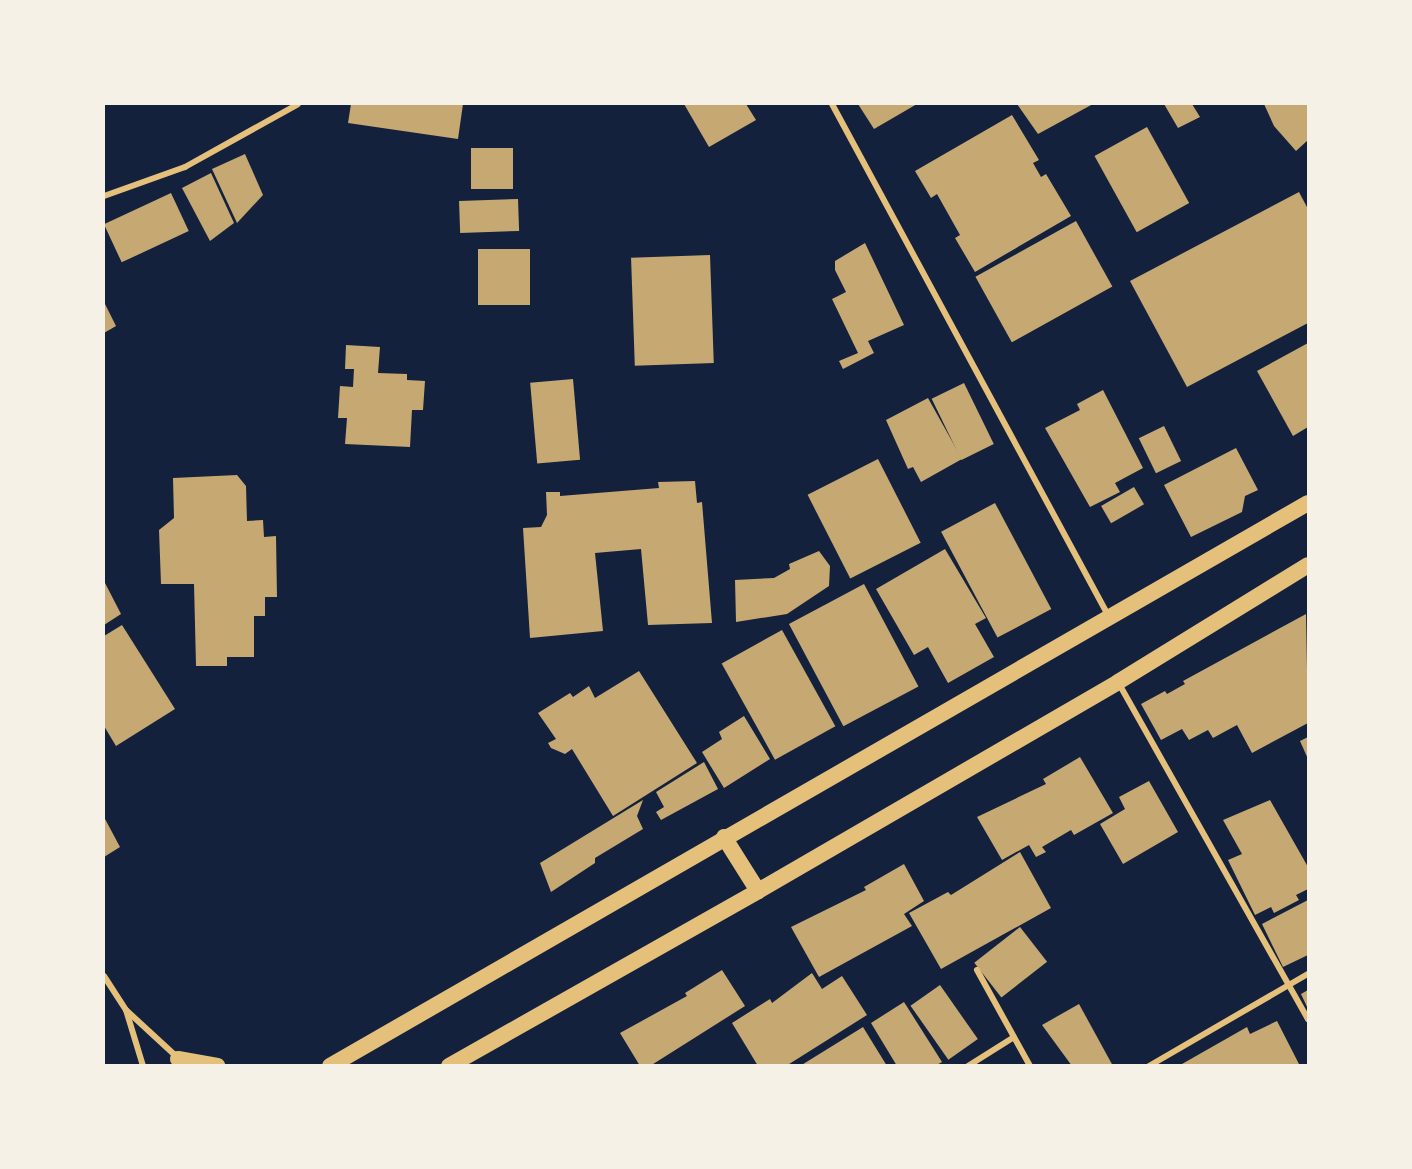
<!DOCTYPE html>
<html>
<head>
<meta charset="utf-8">
<style>
  body { margin:0 }
  #map { position:relative; width:1412px; height:1169px; overflow:hidden; background:#14213d; font-family:"Fira Sans Condensed",sans-serif }
  div>[style] { position:absolute }
  [style*='--x'] { left:calc(var(--x)*1px); top:calc(var(--y)*1px); width:calc(var(--w)*1px); rotate:calc(var(--a)*1deg) }
  .building>* { inset:0; background:#c6a872; transform-origin:0 0 }
  .minor>* { height:6px; margin:-3px; padding:0 3px; transform-origin:3px; border-radius:3px; background:#e5c07b }
  .trunk>* { height:16px; margin:-8px; padding:0 8px; transform-origin:8px; border-radius:8px; background:#e5c07b }
  span { translate:-50% -50%; white-space:nowrap; text-align:center; line-height:1.15; -webkit-text-stroke:6px #f6f1e7; paint-order:stroke }
  .frame { position:absolute; inset:0; border:105px solid #f6f1e7; pointer-events:none }
</style>
</head>
<body>
<div id="map">
  <div class="building">
    <i style="clip-path:polygon(351px 104px,463px 104px,458px 139px,348px 123px)"></i>
    <i style="clip-path:polygon(684px 104px,746px 104px,756px 120px,709px 147px)"></i>
    <i style="clip-path:polygon(858px 104px,917px 104px,874px 129px)"></i>
    <i style="clip-path:polygon(1017px 104px,1093px 104px,1038px 134px)"></i>
    <i style="clip-path:polygon(1164px 104px,1192px 104px,1200px 117px,1178px 128px)"></i>
    <i style="clip-path:polygon(1264px 104px,1308px 104px,1308px 140px,1296px 151px,1274px 126px)"></i>
    <i style="clip-path:polygon(1012px 115px,1039px 160px,1033px 163px,1041px 177px,1046px 174px,1071px 216px,975px 272px,955px 238px,960px 235px,937px 194px,931px 198px,915px 171px)"></i>
    <i style="left:1147px;top:127px;width:87px;height:60px;rotate:61deg"></i>
    <i style="left:471px;top:148px;width:42px;height:41px"></i>
    <i style="clip-path:polygon(245px 154px,263px 195px,237px 223px,212px 169px)"></i>
    <i style="clip-path:polygon(211px 173px,234px 223px,210px 241px,182px 188px)"></i>
    <i style="clip-path:polygon(1299px 192px,1308px 209px,1308px 323px,1187px 387px,1130px 281px)"></i>
    <i style="left:171px;top:193px;width:42px;height:74px;rotate:65deg"></i>
    <i style="left:518px;top:199px;width:32px;height:59px;rotate:88deg"></i>
    <i style="left:1076px;top:221px;width:75px;height:115px;rotate:61deg"></i>
    <i style="clip-path:polygon(865px 243px,904px 325px,868px 341px,874px 353px,843px 369px,839px 361px,858px 353px,832px 299px,846px 292px,835px 270px,835px 261px)"></i>
    <i style="left:478px;top:249px;width:52px;height:56px"></i>
    <i style="left:710px;top:255px;width:108px;height:79px;rotate:88deg"></i>
    <i style="clip-path:polygon(104px 302px,116px 326px,104px 333px)"></i>
    <i style="clip-path:polygon(1308px 343px,1308px 427px,1293px 436px,1257px 371px)"></i>
    <i style="clip-path:polygon(346px 345px,380px 347px,378px 373px,407px 374px,407px 380px,425px 381px,423px 410px,412px 410px,410px 447px,345px 444px,347px 418px,338px 418px,340px 386px,353px 387px,354px 369px,345px 369px)"></i>
    <i style="left:573px;top:379px;width:81px;height:43px;rotate:85deg"></i>
    <i style="left:964px;top:383px;width:68px;height:36px;rotate:64deg"></i>
    <i style="clip-path:polygon(1103px 390px,1143px 468px,1115px 483px,1120px 492px,1090px 507px,1045px 428px,1080px 410px,1077px 404px)"></i>
    <i style="clip-path:polygon(928px 398px,962px 459px,921px 482px,913px 467px,908px 469px,886px 420px)"></i>
    <i style="left:1164px;top:426px;width:39px;height:28px;rotate:64deg"></i>
    <i style="clip-path:polygon(1236px 448px,1258px 490px,1245px 496px,1242px 512px,1191px 537px,1164px 485px)"></i>
    <i style="left:878px;top:459px;width:94px;height:79px;rotate:63deg"></i>
    <i style="clip-path:polygon(237px 475px,246px 486px,247px 521px,263px 520px,264px 537px,276px 536px,277px 597px,265px 597px,265px 616px,254px 616px,254px 657px,227px 657px,227px 666px,196px 666px,194px 584px,161px 584px,159px 530px,174px 518px,173px 478px)"></i>
    <i style="clip-path:polygon(695px 481px,697px 503px,702px 502px,712px 623px,648px 625px,641px 549px,595px 553px,603px 631px,530px 638px,523px 528px,541px 527px,547px 515px,546px 492px,560px 492px,560px 496px,659px 488px,658px 482px)"></i>
    <i style="left:1134px;top:487px;width:20px;height:38px;rotate:60deg"></i>
    <i style="left:995px;top:503px;width:120px;height:61px;rotate:62deg"></i>
    <i style="clip-path:polygon(945px 549px,986px 618px,975px 624px,994px 657px,948px 683px,928px 647px,914px 655px,876px 589px)"></i>
    <i style="clip-path:polygon(819px 551px,830px 566px,829px 586px,787px 614px,736px 622px,735px 580px,774px 578px,790px 569px,789px 564px)"></i>
    <i style="clip-path:polygon(104px 581px,121px 614px,104px 625px)"></i>
    <i style="left:864px;top:584px;width:116px;height:85px;rotate:62deg"></i>
    <i style="clip-path:polygon(1306px 614px,1308px 723px,1252px 753px,1237px 725px,1213px 738px,1208px 730px,1189px 740px,1182px 729px,1161px 740px,1141px 704px,1165px 691px,1167px 694px,1185px 684px,1183px 681px)"></i>
    <i style="clip-path:polygon(122px 625px,175px 709px,116px 746px,104px 726px,104px 636px)"></i>
    <i style="left:782px;top:630px;width:110px;height:69px;rotate:61deg"></i>
    <i style="clip-path:polygon(639px 671px,697px 763px,613px 816px,572px 749px,565px 754px,551px 748px,548px 743px,556px 739px,538px 713px,570px 693px,573px 697px,589px 686px,595px 698px)"></i>
    <i style="clip-path:polygon(744px 716px,770px 759px,724px 788px,702px 752px,722px 739px,719px 732px)"></i>
    <i style="clip-path:polygon(1308px 737px,1308px 759px,1300px 741px)"></i>
    <i style="clip-path:polygon(1080px 757px,1113px 813px,1074px 835px,1071px 830px,1042px 847px,1046px 852px,1036px 857px,1029px 845px,1002px 860px,977px 817px,1046px 784px,1043px 779px)"></i>
    <i style="clip-path:polygon(704px 762px,718px 789px,661px 820px,656px 812px,664px 807px,656px 792px)"></i>
    <i style="clip-path:polygon(1149px 781px,1178px 832px,1123px 864px,1100px 824px,1125px 809px,1119px 797px)"></i>
    <i style="clip-path:polygon(643px 800px,637px 816px,643px 829px,595px 858px,595px 863px,551px 892px,540px 863px)"></i>
    <i style="clip-path:polygon(1270px 800px,1308px 867px,1308px 889px,1296px 895px,1299px 900px,1274px 913px,1271px 907px,1255px 915px,1228px 860px,1242px 854px,1223px 820px)"></i>
    <i style="clip-path:polygon(104px 817px,120px 847px,104px 857px)"></i>
    <i style="clip-path:polygon(1020px 852px,1051px 908px,941px 969px,909px 913px,948px 892px,951px 895px)"></i>
    <i style="clip-path:polygon(904px 864px,924px 901px,904px 914px,912px 926px,819px 977px,791px 927px,866px 890px,864px 887px)"></i>
    <i style="clip-path:polygon(1308px 900px,1308px 955px,1283px 967px,1262px 924px)"></i>
    <i style="left:1020px;top:927px;width:44px;height:58px;rotate:52deg"></i>
    <i style="clip-path:polygon(722px 970px,745px 1006px,650px 1066px,640px 1066px,620px 1033px,687px 996px,685px 993px)"></i>
    <i style="clip-path:polygon(812px 973px,822px 989px,842px 976px,867px 1015px,786px 1066px,758px 1066px,732px 1023px,770px 999px,772px 1003px)"></i>
    <i style="left:940px;top:985px;width:66px;height:36px;rotate:55deg"></i>
    <i style="clip-path:polygon(1308px 990px,1308px 1009px,1301px 994px)"></i>
    <i style="clip-path:polygon(904px 1002px,942px 1062px,935px 1066px,897px 1066px,871px 1023px)"></i>
    <i style="clip-path:polygon(1079px 1004px,1113px 1066px,1072px 1066px,1042px 1025px)"></i>
    <i style="clip-path:polygon(1277px 1021px,1300px 1066px,1182px 1064px,1247px 1027px,1250px 1034px)"></i>
    <i style="clip-path:polygon(863px 1027px,887px 1066px,800px 1066px)"></i>
  </div>
  <div class="minor">
    <i style="--x:832;--y:104;--w:581;--a:61.63"></i>
    <i style="--x:104;--y:196;--w:86;--a:-19.7"></i>
    <i style="--x:185;--y:167;--w:129;--a:-29.1"></i>
    <i style="--x:1118;--y:682;--w:387;--a:60.6"></i>
    <i style="--x:977;--y:970;--w:110;--a:61.1"></i>
    <i style="--x:104;--y:976;--w:40;--a:57.1"></i>
    <i style="--x:126;--y:1010;--w:69;--a:42.7"></i>
    <i style="--x:126;--y:1010;--w:59;--a:73.1"></i>
    <i style="--x:968;--y:1066;--w:54;--a:-32.2"></i>
    <i style="--x:1149;--y:1066;--w:184;--a:-30.1"></i>
  </div>
  <div class="trunk">
    <i style="--x:724;--y:837;--w:64;--a:57.8"></i>
    <i style="--x:178;--y:1059;--w:40;--a:10"></i>
    <i style="--x:330;--y:1066;--w:1128;--a:-29.93"></i>
    <i style="--x:449;--y:1066;--w:355;--a:-29.5"></i>
    <i style="--x:758;--y:891;--w:416;--a:-30.1"></i>
    <i style="--x:1118;--y:682;--w:223;--a:-31.6"></i>
  </div>
  <div class="frame"></div>
</div>
</body>
</html>
